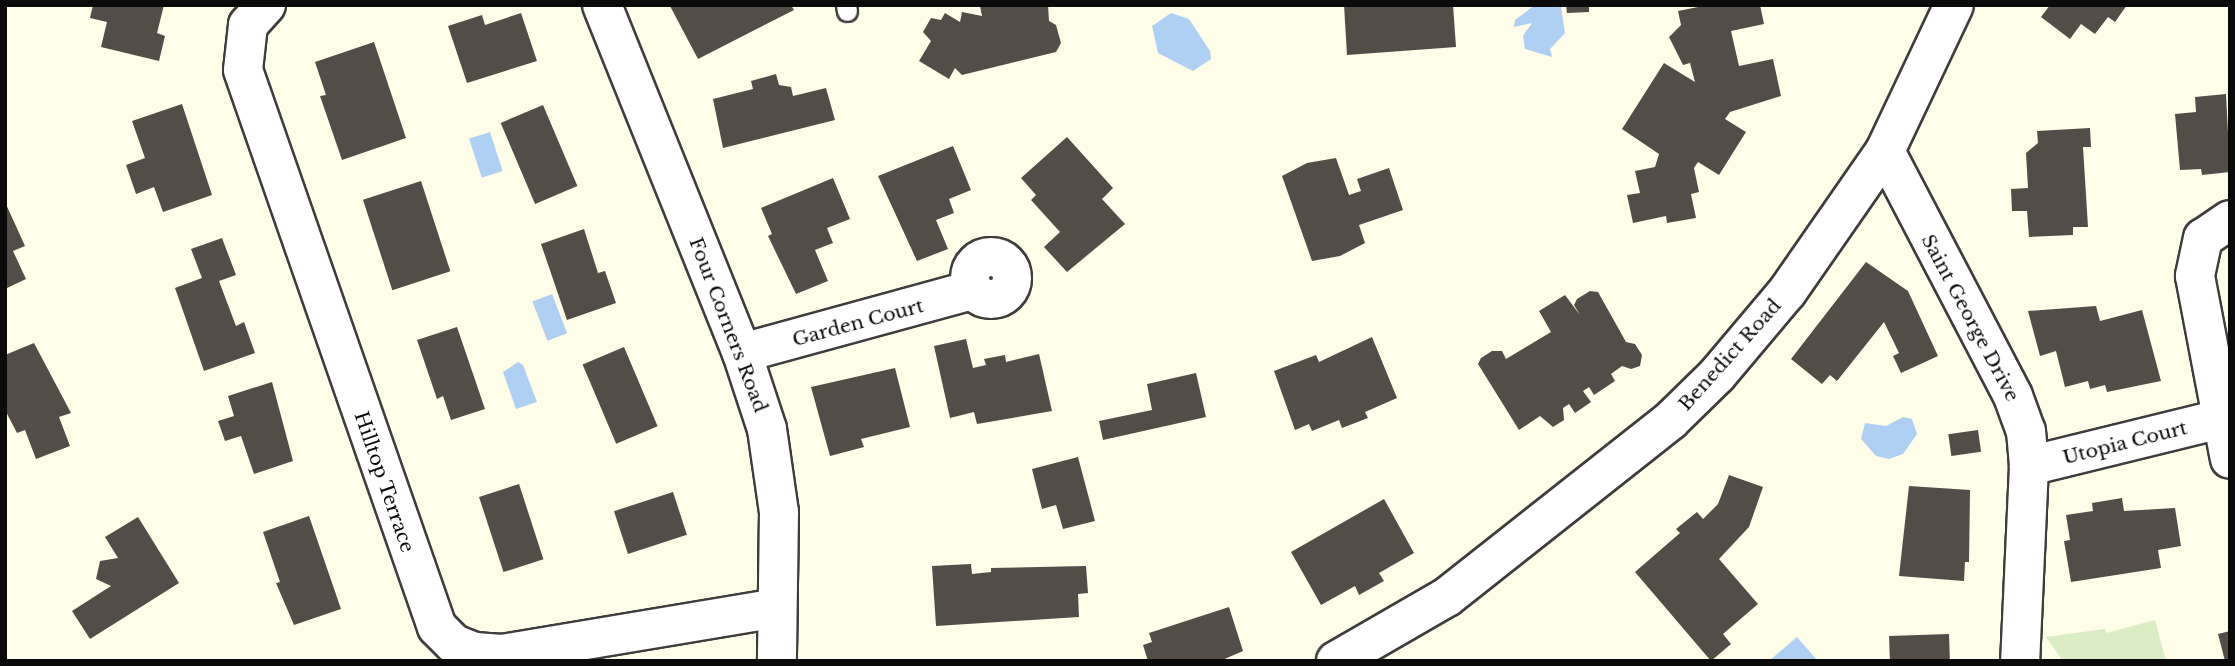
<!DOCTYPE html>
<html>
<head>
<meta charset="utf-8">
<style>
  body { margin:0 }
  #map { position:relative; width:2235px; height:666px; overflow:hidden; background:#fefde8; font-family:"Libre Baskerville",serif }
  div>[style] { position:absolute }
  [style*='--x'] { left:calc(var(--x)*1px); top:calc(var(--y)*1px); width:calc(var(--w)*1px); rotate:calc(var(--a)*1deg) }
  .pitch>* { inset:0; background:#daedc6 }
  .water>* { inset:0; background:#afd0f3; transform-origin:0 0 }
  .building>* { inset:0; background:#524d47; transform-origin:0 0 }
  .roads { filter:drop-shadow(2px 0 #3d3d3d) drop-shadow(-2px 0 #3d3d3d) drop-shadow(0 2px #3d3d3d) drop-shadow(0 -2px #3d3d3d) }
  .lane>* { height:19px; margin:-9.5px; padding:0 9.5px; transform-origin:9.5px; border-radius:9.5px; background:#fff }
  .street>* { height:38px; margin:-19px; padding:0 19px; transform-origin:19px; border-radius:19px; background:#fff }
  .street>.ring { margin:-19px; padding:0; box-sizing:content-box; background:none; border:38px solid #fff; border-radius:50% }
  span { translate:-50% -50%; white-space:nowrap; text-align:center; line-height:1.15; -webkit-text-stroke:7px #fff; paint-order:stroke }
  .street-label { font-size:19px; color:#0a0a0a }
  .frame { position:absolute; inset:0; border:7px solid #0a0a0a; pointer-events:none }
</style>
</head>
<body>
<div id="map">
  <div class="pitch">
    <i style="clip-path:polygon(2155px 620px,2166px 661px,2063px 661px,2046px 637px,2105px 629px,2106px 633px)"></i>
  </div>
  <div class="water">
    <i style="clip-path:polygon(1535px 5px,1561px 7px,1565px 33px,1550px 49px,1552px 57px,1525px 49px,1523px 36px,1532px 23px,1514px 27px,1515px 20px)"></i>
    <i style="clip-path:polygon(1171px 13px,1189px 19px,1210px 51px,1211px 59px,1193px 71px,1158px 53px,1152px 26px)"></i>
    <i style="left:490px;top:132px;width:41px;height:22px;rotate:72deg"></i>
    <i style="left:552px;top:294px;width:42px;height:21px;rotate:69deg"></i>
    <i style="clip-path:polygon(518px 362px,523px 365px,537px 402px,516px 409px,503px 372px)"></i>
    <i style="clip-path:polygon(1903px 417px,1912px 419px,1917px 434px,1903px 454px,1889px 459px,1876px 456px,1861px 439px,1865px 423px,1886px 426px)"></i>
    <i style="clip-path:polygon(1797px 637px,1817px 660px,1769px 661px)"></i>
  </div>
  <div class="building">
    <i style="clip-path:polygon(93px 5px,164px 5px,157px 33px,165px 36px,159px 61px,101px 47px,107px 22px,90px 18px)"></i>
    <i style="clip-path:polygon(791px 5px,794px 10px,698px 59px,670px 6px)"></i>
    <i style="clip-path:polygon(984px 5px,1048px 5px,1049px 21px,1056px 25px,1061px 43px,1056px 52px,962px 75px,955px 68px,949px 79px,919px 61px,931px 41px,923px 32px,931px 18px,941px 20px,945px 13px,960px 22px,962px 12px,982px 16px,980px 6px)"></i>
    <i style="clip-path:polygon(1344px 5px,1453px 5px,1456px 47px,1347px 55px)"></i>
    <i style="clip-path:polygon(1566px 5px,1589px 5px,1589px 12px,1567px 13px)"></i>
    <i style="clip-path:polygon(1708px 5px,1760px 5px,1764px 24px,1731px 31px,1739px 66px,1773px 59px,1781px 96px,1730px 112px,1725px 119px,1746px 132px,1719px 175px,1698px 162px,1694px 168px,1699px 192px,1691px 194px,1696px 218px,1667px 223px,1666px 216px,1633px 223px,1627px 195px,1640px 193px,1635px 171px,1655px 167px,1659px 154px,1622px 129px,1664px 63px,1695px 82px,1690px 63px,1683px 65px,1669px 37px,1681px 25px,1678px 11px)"></i>
    <i style="clip-path:polygon(2050px 5px,2127px 5px,2115px 22px,2108px 17px,2095px 34px,2081px 24px,2070px 39px,2041px 17px)"></i>
    <i style="clip-path:polygon(521px 13px,537px 61px,467px 83px,448px 26px,482px 15px,485px 25px)"></i>
    <i style="clip-path:polygon(374px 42px,406px 138px,342px 160px,320px 96px,326px 95px,315px 62px)"></i>
    <i style="clip-path:polygon(776px 74px,779px 85px,791px 87px,793px 96px,826px 88px,835px 120px,723px 148px,713px 99px,753px 89px,751px 81px)"></i>
    <i style="clip-path:polygon(2226px 94px,2230px 172px,2202px 175px,2201px 169px,2180px 170px,2175px 114px,2196px 112px,2195px 97px)"></i>
    <i style="clip-path:polygon(182px 104px,212px 195px,163px 212px,154px 187px,136px 194px,126px 165px,145px 158px,132px 121px)"></i>
    <i style="left:543px;top:105px;width:88px;height:46px;rotate:67deg"></i>
    <i style="clip-path:polygon(2090px 128px,2091px 147px,2083px 147px,2088px 227px,2073px 227px,2073px 235px,2029px 237px,2027px 211px,2012px 211px,2011px 189px,2028px 188px,2026px 153px,2038px 143px,2037px 131px)"></i>
    <i style="clip-path:polygon(1067px 137px,1113px 188px,1102px 199px,1125px 224px,1067px 272px,1044px 247px,1060px 232px,1031px 200px,1036px 195px,1021px 178px)"></i>
    <i style="clip-path:polygon(953px 146px,971px 190px,949px 199px,954px 213px,936px 220px,948px 249px,917px 261px,878px 176px)"></i>
    <i style="clip-path:polygon(1336px 158px,1349px 195px,1361px 191px,1357px 179px,1389px 168px,1403px 210px,1359px 225px,1365px 243px,1340px 256px,1312px 261px,1282px 176px,1307px 163px)"></i>
    <i style="clip-path:polygon(833px 178px,850px 219px,827px 228px,833px 243px,815px 250px,828px 281px,796px 294px,768px 236px,772px 234px,761px 208px)"></i>
    <i style="left:421px;top:181px;width:95px;height:61px;rotate:72deg"></i>
    <i style="clip-path:polygon(5px 202px,25px 246px,13px 251px,26px 279px,5px 289px)"></i>
    <i style="clip-path:polygon(584px 229px,598px 273px,605px 271px,616px 303px,567px 320px,541px 244px)"></i>
    <i style="clip-path:polygon(222px 238px,236px 275px,219px 281px,236px 326px,244px 322px,255px 353px,204px 371px,175px 288px,202px 278px,191px 249px)"></i>
    <i style="clip-path:polygon(1866px 262px,1908px 291px,1938px 356px,1901px 373px,1893px 356px,1899px 353px,1884px 322px,1837px 381px,1830px 375px,1822px 384px,1791px 359px)"></i>
    <i style="clip-path:polygon(1590px 291px,1598px 292px,1626px 342px,1635px 344px,1642px 355px,1640px 366px,1631px 369px,1622px 366px,1611px 374px,1615px 381px,1594px 395px,1589px 387px,1583px 391px,1591px 402px,1575px 413px,1569px 404px,1563px 408px,1564px 420px,1553px 427px,1540px 416px,1519px 430px,1478px 364px,1481px 358px,1492px 351px,1502px 351px,1506px 359px,1551px 332px,1539px 311px,1565px 295px,1580px 315px,1574px 305px,1577px 299px)"></i>
    <i style="clip-path:polygon(2096px 306px,2100px 321px,2142px 310px,2161px 381px,2107px 392px,2105px 385px,2090px 389px,2088px 381px,2065px 387px,2056px 351px,2040px 356px,2028px 311px)"></i>
    <i style="clip-path:polygon(457px 327px,485px 409px,451px 420px,443px 396px,437px 399px,417px 340px)"></i>
    <i style="clip-path:polygon(1372px 337px,1397px 398px,1365px 412px,1368px 418px,1342px 428px,1339px 420px,1312px 431px,1309px 424px,1295px 430px,1274px 371px,1316px 355px,1319px 362px)"></i>
    <i style="clip-path:polygon(966px 339px,973px 368px,986px 365px,984px 359px,1005px 355px,1006px 362px,1039px 354px,1052px 411px,977px 424px,974px 412px,950px 418px,934px 346px)"></i>
    <i style="clip-path:polygon(34px 343px,71px 413px,59px 417px,70px 446px,36px 459px,25px 430px,17px 433px,5px 410px,5px 355px)"></i>
    <i style="left:624px;top:347px;width:86px;height:45px;rotate:67deg"></i>
    <i style="clip-path:polygon(895px 368px,910px 427px,861px 439px,864px 447px,830px 456px,811px 387px)"></i>
    <i style="clip-path:polygon(1196px 373px,1206px 417px,1103px 440px,1099px 421px,1152px 410px,1147px 384px)"></i>
    <i style="clip-path:polygon(272px 382px,293px 461px,254px 474px,241px 436px,225px 441px,218px 421px,234px 416px,228px 396px)"></i>
    <i style="left:1978px;top:430px;width:22px;height:30px;rotate:82deg"></i>
    <i style="clip-path:polygon(1078px 457px,1095px 521px,1063px 529px,1056px 505px,1042px 509px,1032px 469px)"></i>
    <i style="clip-path:polygon(1729px 475px,1763px 487px,1749px 527px,1719px 559px,1758px 604px,1723px 634px,1731px 644px,1711px 661px,1635px 572px,1680px 533px,1676px 529px,1697px 512px,1703px 519px,1718px 504px)"></i>
    <i style="left:519px;top:484px;width:79px;height:42px;rotate:72deg"></i>
    <i style="clip-path:polygon(1909px 486px,1970px 490px,1969px 562px,1965px 562px,1964px 581px,1899px 576px)"></i>
    <i style="left:673px;top:492px;width:45px;height:62px;rotate:72deg"></i>
    <i style="clip-path:polygon(2122px 498px,2124px 511px,2175px 508px,2181px 546px,2158px 550px,2161px 568px,2071px 582px,2064px 541px,2070px 540px,2066px 515px,2093px 511px,2092px 503px)"></i>
    <i style="clip-path:polygon(1384px 499px,1414px 553px,1379px 573px,1384px 581px,1359px 595px,1355px 586px,1321px 605px,1291px 552px)"></i>
    <i style="clip-path:polygon(309px 516px,341px 609px,294px 625px,276px 583px,280px 582px,263px 532px)"></i>
    <i style="clip-path:polygon(138px 517px,179px 583px,90px 639px,72px 611px,111px 586px,96px 579px,100px 561px,118px 558px,105px 537px)"></i>
    <i style="clip-path:polygon(971px 564px,972px 574px,991px 572px,991px 568px,1086px 566px,1088px 593px,1078px 594px,1079px 617px,936px 626px,932px 566px)"></i>
    <i style="clip-path:polygon(1229px 607px,1243px 651px,1220px 661px,1148px 661px,1143px 645px,1152px 642px,1149px 633px)"></i>
    <i style="clip-path:polygon(2230px 631px,2230px 661px,2225px 661px,2218px 634px)"></i>
    <i style="left:1949px;top:634px;width:27px;height:60px;rotate:88deg"></i>
  </div>
  <div class="roads">
    <div class="lane">
      <i style="--x:846;--y:5;--w:6;--a:81"></i>
    </div>
    <div class="street">
      <i style="--x:266;--y:5;--w:27;--a:132"></i>
      <i style="--x:248;--y:25;--w:45;--a:96.3"></i>
      <i style="--x:243;--y:70;--w:590;--a:70.8"></i>
      <i style="--x:437;--y:627;--w:24;--a:45"></i>
      <i style="--x:454;--y:644;--w:22;--a:21"></i>
      <i style="--x:475;--y:652;--w:27;--a:4"></i>
      <i style="--x:502;--y:654;--w:279;--a:-9.5"></i>
      <i style="--x:602;--y:5;--w:375;--a:68.1"></i>
      <i style="--x:742;--y:353;--w:80;--a:71.8"></i>
      <i style="--x:767;--y:429;--w:84;--a:81.8"></i>
      <i style="--x:779;--y:512;--w:149;--a:90.8"></i>
      <i style="--x:1885;--y:151;--w:276;--a:62.4"></i>
      <i style="--x:2013;--y:396;--w:37;--a:70"></i>
      <i style="--x:2026;--y:431;--w:35;--a:85"></i>
      <i style="--x:2029;--y:466;--w:195;--a:92.6"></i>
      <i style="--x:2230;--y:220;--w:32;--a:146"></i>
      <i style="--x:2203;--y:238;--w:39;--a:102"></i>
      <i style="--x:2195;--y:276;--w:186;--a:79.2"></i>
      <i class="ring" style="left:970px;top:257px;width:4px;height:4px"></i>
      <i style="--x:742;--y:353;--w:239;--a:-15.3"></i>
      <i style="--x:2029;--y:466;--w:198;--a:-13.8"></i>
      <i style="--x:1336;--y:661;--w:128;--a:-30"></i>
      <i style="--x:1447;--y:597;--w:285;--a:-38.3"></i>
      <i style="--x:1671;--y:420;--w:64;--a:-44.4"></i>
      <i style="--x:1717;--y:375;--w:109;--a:-49.9"></i>
      <i style="--x:1787;--y:292;--w:172;--a:-55.2"></i>
      <i style="--x:1885;--y:151;--w:161;--a:-64.7"></i>
    </div>
  </div>
  <div class="street-label">
    <span style="left:1970px;top:318px;rotate:62deg">Saint George Drive</span>
    <span style="left:858px;top:323px;rotate:-15deg">Garden Court</span>
    <span style="left:728px;top:325px;rotate:69deg">Four Corners Road</span>
    <span style="left:1730px;top:355px;rotate:-48deg">Benedict Road</span>
    <span style="left:2125px;top:443px;rotate:-14deg">Utopia Court</span>
    <span style="left:384px;top:482px;rotate:71deg">Hilltop Terrace</span>
  </div>
  <div class="frame"></div>
</div>
</body>
</html>
